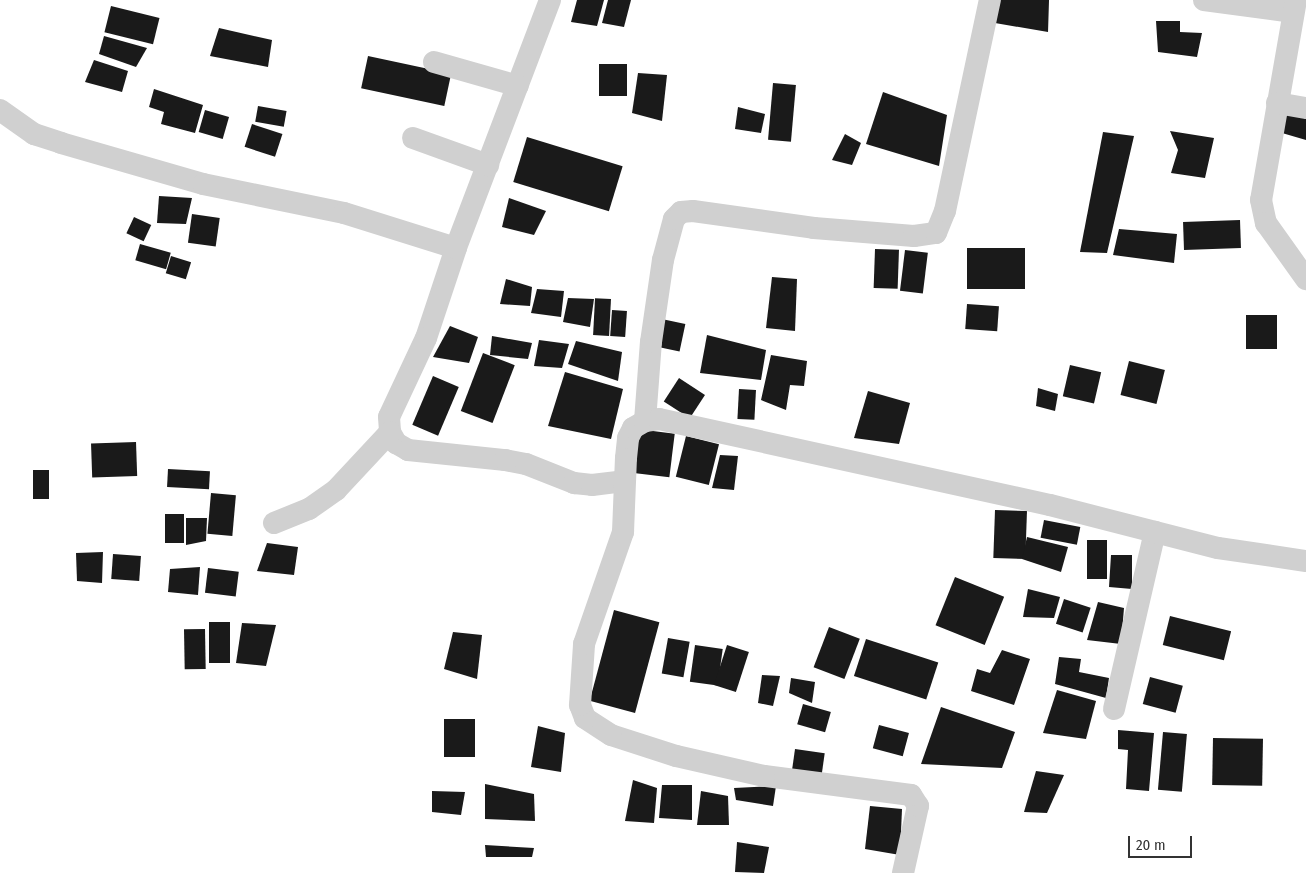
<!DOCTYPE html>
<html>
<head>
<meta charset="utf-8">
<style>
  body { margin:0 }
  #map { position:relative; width:1306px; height:873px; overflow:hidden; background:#fff; font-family:"Fira Sans Condensed",sans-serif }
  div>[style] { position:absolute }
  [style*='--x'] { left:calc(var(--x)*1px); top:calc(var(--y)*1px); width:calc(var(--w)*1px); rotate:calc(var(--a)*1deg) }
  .building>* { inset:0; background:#1a1a1a; transform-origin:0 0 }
  .minor>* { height:22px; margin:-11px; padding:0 11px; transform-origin:11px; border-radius:11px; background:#d0d0d0 }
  span { translate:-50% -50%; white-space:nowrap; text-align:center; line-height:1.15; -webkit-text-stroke:5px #fff; paint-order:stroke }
  .scale { position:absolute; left:1128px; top:836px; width:64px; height:22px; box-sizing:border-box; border:2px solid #333; border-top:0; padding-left:6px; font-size:15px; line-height:18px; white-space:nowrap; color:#333; -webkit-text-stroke:4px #fff; paint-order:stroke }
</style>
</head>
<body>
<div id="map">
  <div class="building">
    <i style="clip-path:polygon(577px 0,604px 0,597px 26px,571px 22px)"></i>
    <i style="clip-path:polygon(608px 0,631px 0,624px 27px,602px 23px)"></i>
    <i style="clip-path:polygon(1000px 0,1049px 0,1048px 32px,995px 23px)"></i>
    <i style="left:111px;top:6px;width:50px;height:27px;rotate:14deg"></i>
    <i style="clip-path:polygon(1156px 21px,1180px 21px,1180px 32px,1202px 33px,1197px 57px,1158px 52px)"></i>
    <i style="clip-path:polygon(219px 28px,272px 40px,268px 67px,210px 56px)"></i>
    <i style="clip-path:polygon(104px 36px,147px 48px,136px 67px,99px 54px)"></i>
    <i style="left:368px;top:56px;width:85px;height:33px;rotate:12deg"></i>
    <i style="clip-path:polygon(94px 60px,128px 71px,122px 92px,85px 82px)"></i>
    <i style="left:599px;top:64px;width:28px;height:32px"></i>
    <i style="clip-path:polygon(638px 73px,667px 75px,662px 121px,632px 113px)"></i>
    <i style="left:773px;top:83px;width:23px;height:57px;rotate:5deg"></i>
    <i style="clip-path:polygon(154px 89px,203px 105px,195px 133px,161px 124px,164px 112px,149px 107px)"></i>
    <i style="clip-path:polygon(883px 92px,947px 115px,939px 166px,866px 144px)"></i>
    <i style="left:258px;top:106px;width:29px;height:16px;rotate:10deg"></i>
    <i style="clip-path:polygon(738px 107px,765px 114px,761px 133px,735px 129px)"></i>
    <i style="left:205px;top:110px;width:25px;height:23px;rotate:16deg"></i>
    <i style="clip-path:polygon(1306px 113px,1306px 140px,1282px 133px,1283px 115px)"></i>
    <i style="left:252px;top:124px;width:32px;height:24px;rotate:18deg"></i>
    <i style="clip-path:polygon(1170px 131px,1214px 138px,1205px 178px,1171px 173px,1178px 150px)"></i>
    <i style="clip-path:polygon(1103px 132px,1134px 136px,1107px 253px,1080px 252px)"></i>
    <i style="clip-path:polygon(845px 134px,861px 143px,852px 165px,832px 160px)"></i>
    <i style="left:527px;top:137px;width:100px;height:47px;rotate:17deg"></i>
    <i style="clip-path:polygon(159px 196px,192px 198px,186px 224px,157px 223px)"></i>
    <i style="clip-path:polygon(509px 198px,546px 211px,534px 235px,502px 227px)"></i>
    <i style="left:192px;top:214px;width:28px;height:29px;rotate:8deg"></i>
    <i style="left:134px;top:217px;width:19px;height:18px;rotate:25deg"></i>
    <i style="left:1240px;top:220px;width:28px;height:57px;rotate:88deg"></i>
    <i style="clip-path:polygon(1119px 229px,1177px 234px,1174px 263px,1113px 255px)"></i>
    <i style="left:140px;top:244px;width:32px;height:17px;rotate:16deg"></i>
    <i style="left:1025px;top:248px;width:41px;height:58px;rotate:90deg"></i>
    <i style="left:875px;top:249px;width:24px;height:39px;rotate:2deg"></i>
    <i style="left:905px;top:250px;width:23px;height:41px;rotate:7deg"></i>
    <i style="left:171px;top:256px;width:21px;height:18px;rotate:17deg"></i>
    <i style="clip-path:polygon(772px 277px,797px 279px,795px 331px,766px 328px)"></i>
    <i style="clip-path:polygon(506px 279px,532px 287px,530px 306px,500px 304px)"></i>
    <i style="clip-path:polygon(537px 289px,564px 291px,561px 317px,531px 313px)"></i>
    <i style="clip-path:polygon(568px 298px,594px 299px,590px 327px,563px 322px)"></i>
    <i style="left:611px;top:299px;width:37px;height:16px;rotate:93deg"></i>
    <i style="left:967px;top:304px;width:32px;height:25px;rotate:4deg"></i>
    <i style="left:612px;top:310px;width:15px;height:26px;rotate:4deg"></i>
    <i style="left:1246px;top:315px;width:31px;height:34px"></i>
    <i style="left:657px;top:318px;width:29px;height:28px;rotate:12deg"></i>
    <i style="clip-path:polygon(450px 326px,478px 337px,469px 363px,433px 357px)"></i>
    <i style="clip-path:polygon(707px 335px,766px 350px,761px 380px,700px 373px)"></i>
    <i style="clip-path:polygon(492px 336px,532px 343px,528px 359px,490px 355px)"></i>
    <i style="clip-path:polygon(539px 340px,569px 344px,562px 368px,534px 366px)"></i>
    <i style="clip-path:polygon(576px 341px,622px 352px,618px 381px,568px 364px)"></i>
    <i style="left:483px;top:353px;width:34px;height:62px;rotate:21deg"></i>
    <i style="clip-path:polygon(771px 355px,807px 361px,804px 386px,790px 385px,786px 410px,761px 400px)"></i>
    <i style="left:1129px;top:361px;width:37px;height:35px;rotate:14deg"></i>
    <i style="left:1070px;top:365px;width:32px;height:32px;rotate:13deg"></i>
    <i style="clip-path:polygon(565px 372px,623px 389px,611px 439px,548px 426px)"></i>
    <i style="left:433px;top:376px;width:28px;height:53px;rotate:23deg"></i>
    <i style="left:679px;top:378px;width:31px;height:28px;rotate:33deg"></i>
    <i style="clip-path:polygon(1038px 388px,1058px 394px,1055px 411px,1036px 406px)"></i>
    <i style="left:739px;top:389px;width:17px;height:30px;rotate:3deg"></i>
    <i style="clip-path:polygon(868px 391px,910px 403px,899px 444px,854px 438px)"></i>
    <i style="left:637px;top:429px;width:38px;height:44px;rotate:7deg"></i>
    <i style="left:686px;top:436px;width:34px;height:42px;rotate:14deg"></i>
    <i style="left:136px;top:442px;width:34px;height:45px;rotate:88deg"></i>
    <i style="clip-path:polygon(720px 455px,738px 456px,734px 490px,712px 488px)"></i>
    <i style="left:168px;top:469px;width:42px;height:18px;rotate:3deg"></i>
    <i style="left:49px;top:470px;width:29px;height:16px;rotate:90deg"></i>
    <i style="left:211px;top:493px;width:25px;height:41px;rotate:5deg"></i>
    <i style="left:995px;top:510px;width:32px;height:48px;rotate:2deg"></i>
    <i style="left:165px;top:514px;width:19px;height:29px"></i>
    <i style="clip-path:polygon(186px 518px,207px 518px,206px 541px,186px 545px)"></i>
    <i style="left:1044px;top:520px;width:37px;height:18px;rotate:11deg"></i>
    <i style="clip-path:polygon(1027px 537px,1068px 547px,1061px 572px,1022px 559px)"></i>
    <i style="left:1087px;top:540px;width:20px;height:39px"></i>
    <i style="clip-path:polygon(267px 543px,298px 547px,294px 575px,257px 571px)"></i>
    <i style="clip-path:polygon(103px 552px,102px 583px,77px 581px,76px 553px)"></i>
    <i style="left:113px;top:554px;width:28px;height:25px;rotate:4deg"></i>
    <i style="clip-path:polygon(1111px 555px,1132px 555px,1132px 589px,1109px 587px)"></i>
    <i style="clip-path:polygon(200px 567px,198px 595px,168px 592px,170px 569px)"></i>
    <i style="left:208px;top:568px;width:31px;height:25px;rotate:7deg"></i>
    <i style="left:955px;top:577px;width:53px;height:52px;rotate:22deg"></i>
    <i style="clip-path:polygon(1028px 589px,1060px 597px,1054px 618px,1023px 617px)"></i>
    <i style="left:1064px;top:599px;width:28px;height:26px;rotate:18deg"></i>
    <i style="clip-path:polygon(1098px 602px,1124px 608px,1121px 644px,1087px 640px)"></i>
    <i style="left:614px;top:610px;width:47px;height:94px;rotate:15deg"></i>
    <i style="left:1170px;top:616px;width:63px;height:30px;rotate:14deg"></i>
    <i style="left:209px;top:622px;width:21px;height:41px"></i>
    <i style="clip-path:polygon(242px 623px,276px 625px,266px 666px,236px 663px)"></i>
    <i style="left:829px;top:627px;width:33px;height:43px;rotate:21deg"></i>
    <i style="left:205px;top:629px;width:40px;height:21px;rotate:89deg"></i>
    <i style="clip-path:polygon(453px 632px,482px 635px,477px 679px,444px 669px)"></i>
    <i style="left:668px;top:638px;width:22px;height:36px;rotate:10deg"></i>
    <i style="left:866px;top:639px;width:76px;height:39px;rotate:18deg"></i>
    <i style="left:695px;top:645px;width:28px;height:37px;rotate:8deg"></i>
    <i style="left:727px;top:645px;width:23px;height:42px;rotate:18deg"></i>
    <i style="clip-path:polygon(1002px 650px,1030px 659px,1014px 705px,971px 691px,977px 669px,990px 673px)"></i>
    <i style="clip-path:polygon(1059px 657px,1081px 659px,1079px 672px,1109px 678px,1106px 698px,1055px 684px)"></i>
    <i style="clip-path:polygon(762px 675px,780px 676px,773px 706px,758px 703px)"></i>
    <i style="left:1150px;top:677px;width:34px;height:28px;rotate:15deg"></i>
    <i style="clip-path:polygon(791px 678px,815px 682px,812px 703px,789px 693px)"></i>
    <i style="clip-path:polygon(1057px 690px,1096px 701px,1086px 739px,1043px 733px)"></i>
    <i style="left:803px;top:704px;width:29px;height:21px;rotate:16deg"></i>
    <i style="clip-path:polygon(941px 707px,1015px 732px,1002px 768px,921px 764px)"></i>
    <i style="left:444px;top:719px;width:31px;height:38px"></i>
    <i style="left:879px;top:725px;width:31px;height:24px;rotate:15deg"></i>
    <i style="clip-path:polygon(538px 726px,565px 733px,561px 772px,531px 767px)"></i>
    <i style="clip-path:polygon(1118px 730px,1154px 733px,1149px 791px,1126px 789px,1128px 750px,1118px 749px)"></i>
    <i style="left:1163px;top:732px;width:24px;height:58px;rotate:5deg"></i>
    <i style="left:1213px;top:738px;width:50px;height:47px;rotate:1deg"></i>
    <i style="left:795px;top:749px;width:30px;height:22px;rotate:8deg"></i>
    <i style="clip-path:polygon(1036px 771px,1064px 775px,1047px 813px,1024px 812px)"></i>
    <i style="clip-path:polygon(633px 780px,657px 788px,654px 823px,625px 821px)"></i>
    <i style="clip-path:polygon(485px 784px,534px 794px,535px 821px,485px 819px)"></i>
    <i style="clip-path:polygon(662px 785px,692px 785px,692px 820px,659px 818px)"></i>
    <i style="clip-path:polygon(776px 786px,773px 806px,736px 800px,734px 788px)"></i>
    <i style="clip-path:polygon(432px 791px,465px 792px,461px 815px,432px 812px)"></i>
    <i style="clip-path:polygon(701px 791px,728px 796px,729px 825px,697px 825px)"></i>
    <i style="clip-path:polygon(870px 806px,902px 809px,900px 855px,865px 849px)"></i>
    <i style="clip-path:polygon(737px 842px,769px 847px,764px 873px,735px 872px)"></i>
    <i style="clip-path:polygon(485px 845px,534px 848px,532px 857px,486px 857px)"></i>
  </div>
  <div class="minor">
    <i style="--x:550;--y:0;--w:265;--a:110.8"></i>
    <i style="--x:456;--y:248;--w:95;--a:108.4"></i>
    <i style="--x:426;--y:338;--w:87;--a:115.1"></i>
    <i style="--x:389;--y:417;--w:15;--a:86"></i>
    <i style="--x:390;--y:432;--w:13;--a:61"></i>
    <i style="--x:396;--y:443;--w:14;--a:30"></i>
    <i style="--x:408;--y:450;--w:98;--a:5.9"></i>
    <i style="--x:505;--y:460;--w:21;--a:11"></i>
    <i style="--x:526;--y:464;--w:52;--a:21.6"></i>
    <i style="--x:574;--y:483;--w:18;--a:6"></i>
    <i style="--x:592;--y:485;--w:32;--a:-7"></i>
    <i style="--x:1204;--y:0;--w:90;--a:7.7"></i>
    <i style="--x:1296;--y:0;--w:203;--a:99.9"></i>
    <i style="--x:1261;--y:200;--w:24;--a:78"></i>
    <i style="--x:1266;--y:223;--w:69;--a:54.5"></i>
    <i style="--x:434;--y:62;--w:87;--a:15.9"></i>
    <i style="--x:1277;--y:103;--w:29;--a:10"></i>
    <i style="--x:0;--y:110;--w:42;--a:35.2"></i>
    <i style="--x:34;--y:134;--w:28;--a:18"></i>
    <i style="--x:61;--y:143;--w:148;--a:16.1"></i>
    <i style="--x:203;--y:184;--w:144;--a:11.6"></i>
    <i style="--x:344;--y:213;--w:117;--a:17.4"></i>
    <i style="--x:413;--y:138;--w:80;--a:19.8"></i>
    <i style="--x:645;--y:421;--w:79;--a:-85.7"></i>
    <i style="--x:651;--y:342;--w:83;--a:-81.7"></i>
    <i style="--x:663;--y:260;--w:42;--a:-75"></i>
    <i style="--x:674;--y:219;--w:10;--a:-45"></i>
    <i style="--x:681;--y:212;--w:12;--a:-5"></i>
    <i style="--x:693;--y:211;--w:122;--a:8"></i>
    <i style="--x:814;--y:228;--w:100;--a:4.6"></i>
    <i style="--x:914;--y:236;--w:22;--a:-8"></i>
    <i style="--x:936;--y:233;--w:24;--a:-68"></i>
    <i style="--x:945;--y:211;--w:216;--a:-78"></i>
    <i style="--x:274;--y:523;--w:38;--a:-22"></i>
    <i style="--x:309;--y:509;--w:33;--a:-35"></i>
    <i style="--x:336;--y:490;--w:79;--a:-47"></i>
    <i style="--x:1114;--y:709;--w:182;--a:-77"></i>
    <i style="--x:903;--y:873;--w:69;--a:-77.4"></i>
    <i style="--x:918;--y:806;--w:13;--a:-122"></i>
    <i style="--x:911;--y:795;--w:148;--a:-172.6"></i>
    <i style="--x:764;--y:776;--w:90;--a:-167.2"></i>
    <i style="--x:676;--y:756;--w:68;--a:-162.1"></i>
    <i style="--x:611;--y:735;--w:31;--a:-147"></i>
    <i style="--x:585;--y:718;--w:14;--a:-111"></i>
    <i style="--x:580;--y:705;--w:61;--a:-86.2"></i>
    <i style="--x:584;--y:644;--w:119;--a:-70.8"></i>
    <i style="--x:623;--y:532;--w:74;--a:-87.7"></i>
    <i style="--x:626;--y:458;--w:20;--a:-84"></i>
    <i style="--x:628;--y:438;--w:11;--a:-63"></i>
    <i style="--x:633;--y:428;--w:14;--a:-30"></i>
    <i style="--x:645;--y:421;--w:14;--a:-8"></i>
    <i style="--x:659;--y:419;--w:400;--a:12.4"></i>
    <i style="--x:1050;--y:505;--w:173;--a:14.4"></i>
    <i style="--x:1218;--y:548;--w:89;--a:8.4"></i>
  </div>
  <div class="scale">20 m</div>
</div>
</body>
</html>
